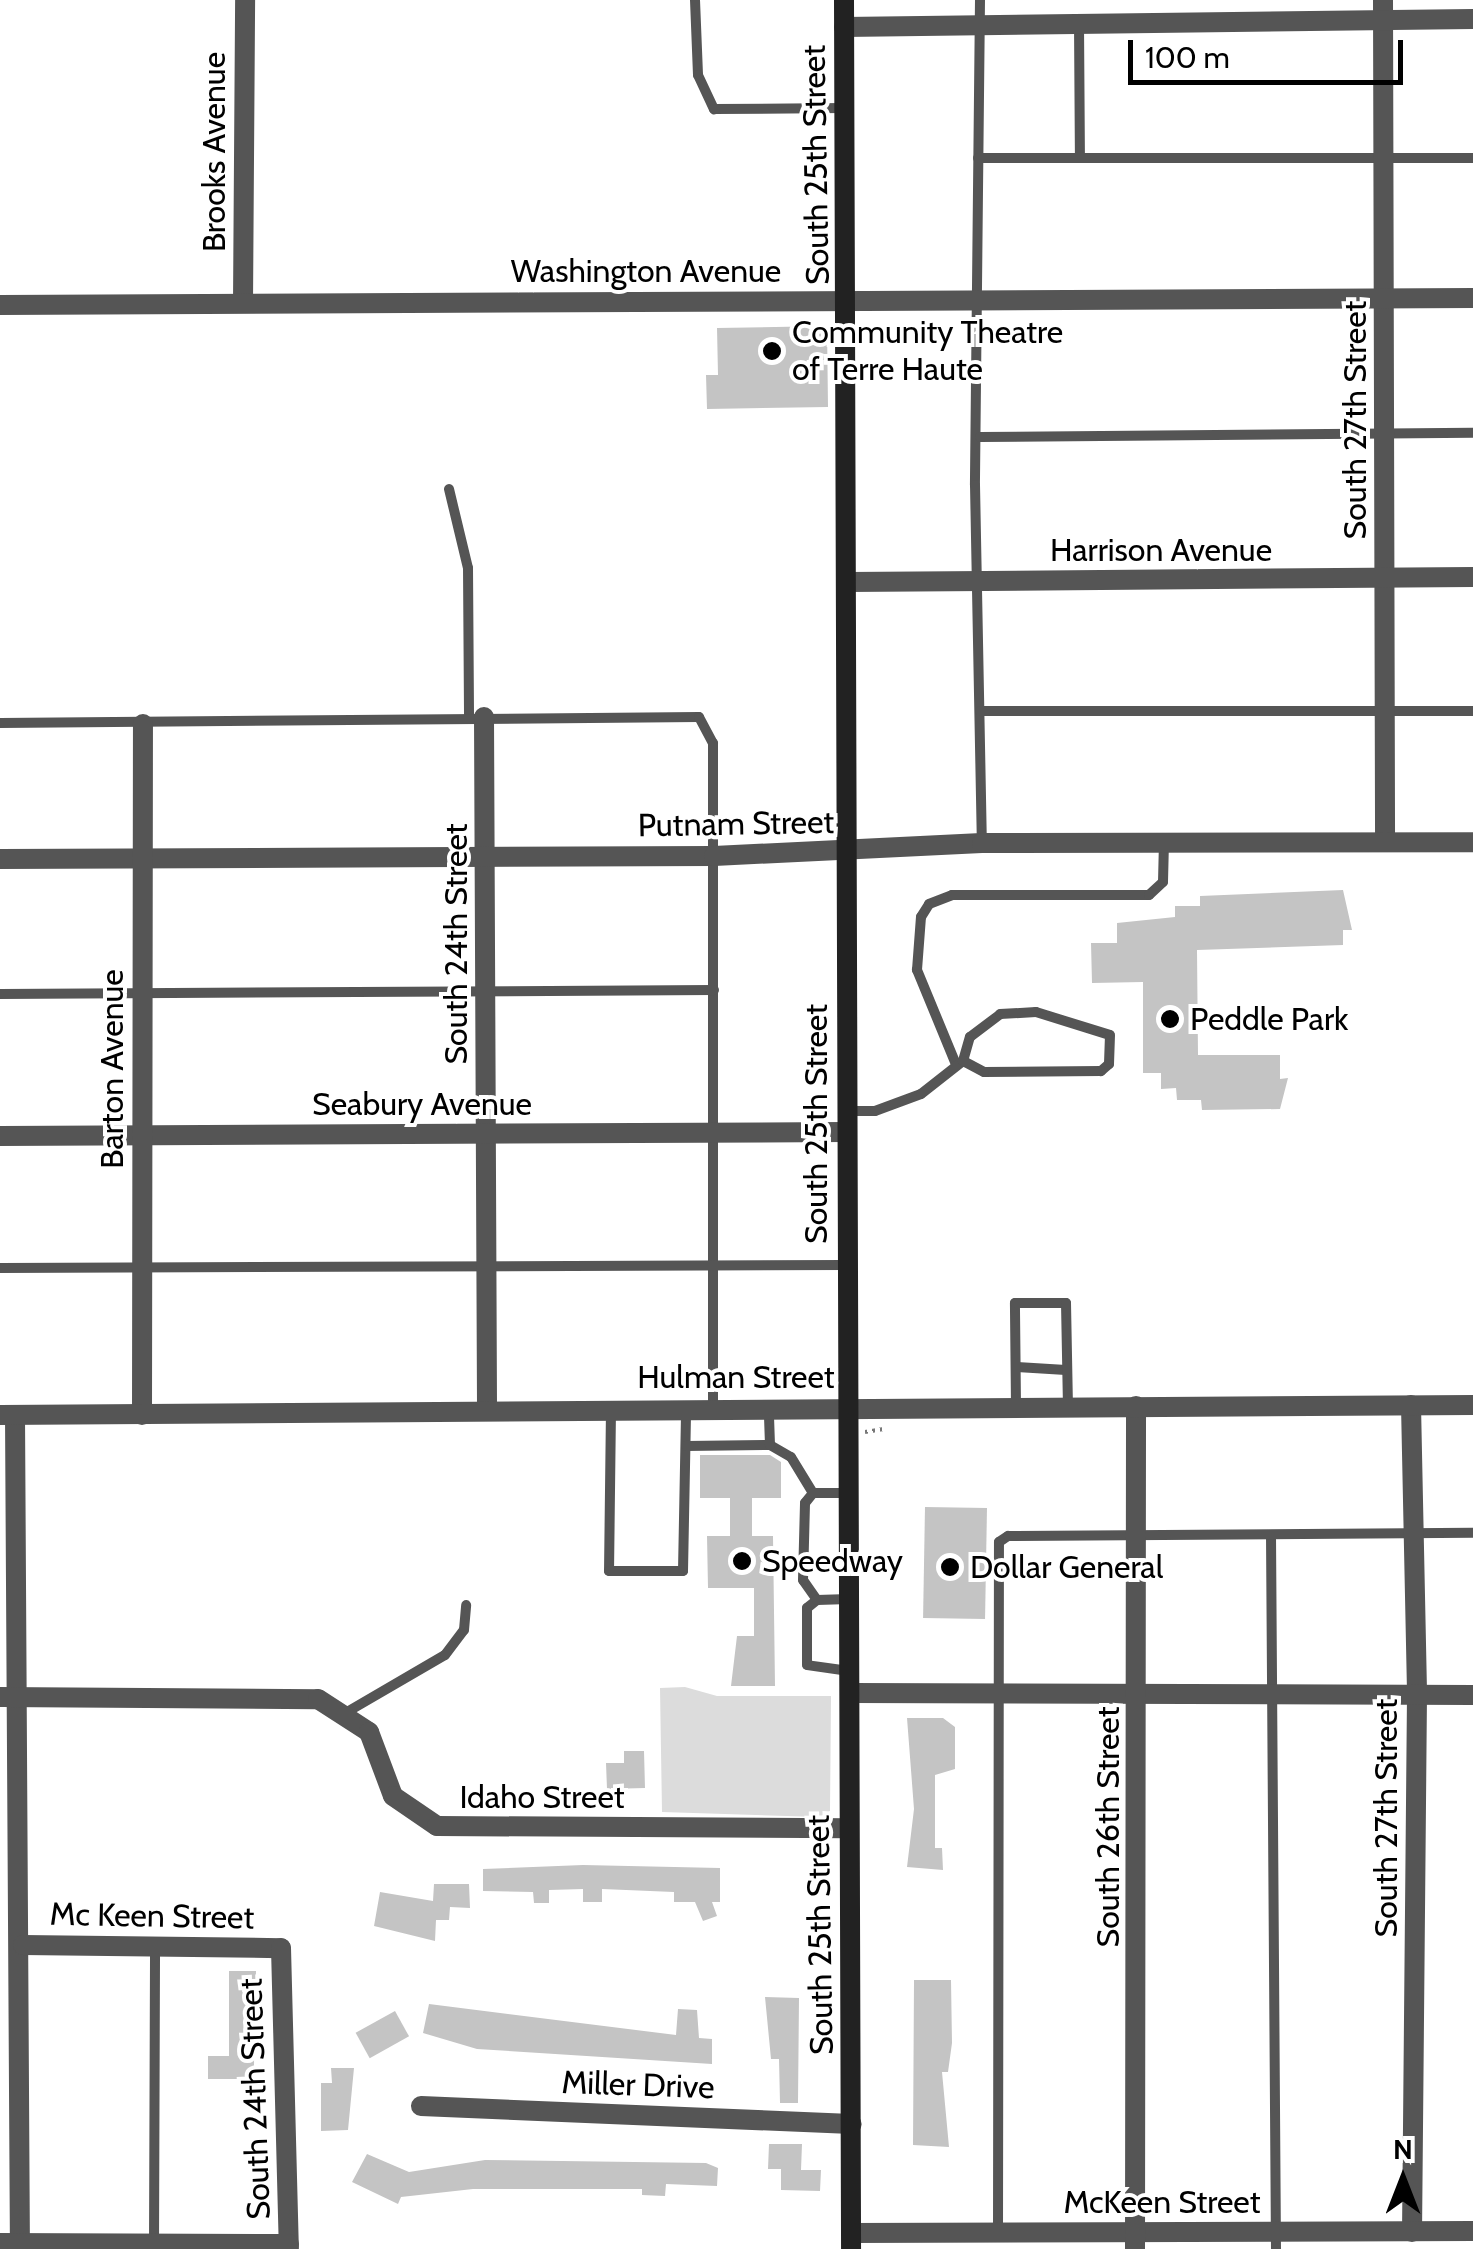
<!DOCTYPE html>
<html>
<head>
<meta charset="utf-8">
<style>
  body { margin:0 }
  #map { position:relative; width:1473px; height:2249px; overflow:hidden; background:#fff; font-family:Cabin,sans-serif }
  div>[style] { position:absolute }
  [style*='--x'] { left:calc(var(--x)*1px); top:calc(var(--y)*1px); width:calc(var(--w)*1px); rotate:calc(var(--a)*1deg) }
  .green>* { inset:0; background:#dcdcdc }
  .building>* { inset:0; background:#c4c4c4; transform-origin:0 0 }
  .path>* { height:4px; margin-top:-2px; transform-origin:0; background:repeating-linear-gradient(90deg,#777 0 2.5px,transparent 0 7.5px) }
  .service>* { height:10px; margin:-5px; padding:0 5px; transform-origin:5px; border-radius:5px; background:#555 }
  .minor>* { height:20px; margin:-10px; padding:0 10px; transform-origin:10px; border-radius:10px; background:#555 }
  .tertiary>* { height:20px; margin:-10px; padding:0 10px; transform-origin:10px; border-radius:10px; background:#555 }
  .secondary>* { height:20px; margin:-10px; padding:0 10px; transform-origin:10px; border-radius:10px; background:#222 }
  .dots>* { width:28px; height:28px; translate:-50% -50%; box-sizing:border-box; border:5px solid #fff; border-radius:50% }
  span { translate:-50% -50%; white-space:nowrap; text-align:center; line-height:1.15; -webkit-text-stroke:8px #fff; paint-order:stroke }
  .street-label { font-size:32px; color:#000 }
  .poi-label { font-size:32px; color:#000 }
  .left { translate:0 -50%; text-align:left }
  .north { position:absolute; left:1353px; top:2129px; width:100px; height:100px; -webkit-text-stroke:8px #fff; paint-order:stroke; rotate:0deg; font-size:28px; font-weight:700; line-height:40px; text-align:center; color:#000 }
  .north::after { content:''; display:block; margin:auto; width:35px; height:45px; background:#000; clip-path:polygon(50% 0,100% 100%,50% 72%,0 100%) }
  .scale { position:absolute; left:1128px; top:40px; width:275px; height:45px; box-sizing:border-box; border:5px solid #000; border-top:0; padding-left:12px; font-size:30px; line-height:35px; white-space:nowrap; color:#000; -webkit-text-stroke:8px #fff; paint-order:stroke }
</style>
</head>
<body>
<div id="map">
  <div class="green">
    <i style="clip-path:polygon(685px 1687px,717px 1696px,831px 1696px,830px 1811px,820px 1817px,662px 1812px,660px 1688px)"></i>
  </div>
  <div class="building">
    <i style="clip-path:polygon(827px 326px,828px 407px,707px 409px,706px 375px,718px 375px,717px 328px)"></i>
    <i style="clip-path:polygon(1343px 890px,1352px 930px,1343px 930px,1343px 945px,1197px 950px,1198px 1055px,1280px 1055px,1280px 1079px,1288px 1078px,1280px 1109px,1202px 1110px,1201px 1100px,1177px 1100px,1176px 1088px,1161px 1089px,1161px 1073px,1143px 1073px,1143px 982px,1092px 983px,1091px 943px,1117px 943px,1117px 923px,1175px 917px,1175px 906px,1200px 906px,1200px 896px)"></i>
    <i style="clip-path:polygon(700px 1455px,770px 1455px,781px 1462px,781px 1498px,752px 1498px,752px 1536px,773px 1536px,775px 1686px,731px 1686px,737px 1636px,754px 1636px,754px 1588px,708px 1588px,707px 1536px,730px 1536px,730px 1498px,700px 1498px)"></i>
    <i style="left:925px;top:1507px;width:62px;height:111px;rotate:1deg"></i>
    <i style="clip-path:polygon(907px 1718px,943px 1718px,955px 1727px,955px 1769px,935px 1775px,935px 1848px,942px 1848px,943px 1870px,907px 1867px,914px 1809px)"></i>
    <i style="clip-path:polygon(624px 1751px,644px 1751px,645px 1788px,607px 1789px,606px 1763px,624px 1763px)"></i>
    <i style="clip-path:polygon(583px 1865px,720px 1868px,720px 1902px,712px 1902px,717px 1916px,703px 1921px,695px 1902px,674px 1902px,674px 1892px,602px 1889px,602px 1902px,583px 1902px,583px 1889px,549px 1890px,549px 1903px,534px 1903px,533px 1892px,483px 1891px,483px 1869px)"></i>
    <i style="clip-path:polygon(434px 1884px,469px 1884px,470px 1908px,450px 1907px,449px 1920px,436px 1920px,435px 1941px,374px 1926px,380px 1892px,433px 1901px)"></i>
    <i style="clip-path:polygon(229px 1971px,256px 1971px,254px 2065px,250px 2079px,208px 2079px,208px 2056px,229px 2056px)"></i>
    <i style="clip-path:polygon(914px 1980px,951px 1980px,952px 2043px,948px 2072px,942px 2072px,949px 2147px,913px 2145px)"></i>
    <i style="clip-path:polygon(765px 1997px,799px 1998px,798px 2103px,780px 2103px,779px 2059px,771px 2059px)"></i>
    <i style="clip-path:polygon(429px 2004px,676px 2035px,678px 2009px,697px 2010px,699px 2038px,712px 2039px,712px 2064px,477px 2049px,423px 2033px)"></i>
    <i style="left:395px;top:2011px;width:29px;height:45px;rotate:61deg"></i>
    <i style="clip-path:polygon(331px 2068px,354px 2068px,348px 2130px,321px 2131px,321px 2083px,332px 2083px)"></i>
    <i style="clip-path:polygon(769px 2144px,802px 2144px,801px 2170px,821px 2170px,820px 2191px,781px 2190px,781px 2169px,768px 2169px)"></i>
    <i style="clip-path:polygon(367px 2154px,409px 2172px,485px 2160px,706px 2163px,718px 2168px,717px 2186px,666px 2184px,665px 2196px,642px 2195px,642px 2189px,473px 2189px,401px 2197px,398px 2204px,352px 2182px)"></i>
  </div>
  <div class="path">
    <i style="--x:865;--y:1432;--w:19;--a:-9"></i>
  </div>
  <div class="service">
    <i style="--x:695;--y:0;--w:75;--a:87.7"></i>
    <i style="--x:698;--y:75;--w:38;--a:65"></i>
    <i style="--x:714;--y:109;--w:130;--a:-0.4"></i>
    <i style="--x:980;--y:0;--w:485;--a:90.6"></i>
    <i style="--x:975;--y:485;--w:358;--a:88.9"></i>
    <i style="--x:1079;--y:24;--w:134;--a:89.6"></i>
    <i style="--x:978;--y:158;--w:495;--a:0"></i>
    <i style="--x:980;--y:437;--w:493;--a:-0.5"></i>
    <i style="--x:449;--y:489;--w:81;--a:76.5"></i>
    <i style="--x:468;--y:568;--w:149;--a:89.6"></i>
    <i style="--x:980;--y:711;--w:493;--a:0"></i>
    <i style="--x:0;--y:723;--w:699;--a:-0.49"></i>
    <i style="--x:699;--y:717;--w:30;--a:62"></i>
    <i style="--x:713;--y:743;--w:665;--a:90"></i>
    <i style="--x:0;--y:994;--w:714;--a:-0.32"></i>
    <i style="--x:955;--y:1062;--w:100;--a:-112.4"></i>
    <i style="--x:917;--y:970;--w:53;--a:-85.7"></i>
    <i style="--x:921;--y:917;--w:15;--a:-58"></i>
    <i style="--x:929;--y:904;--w:25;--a:-21"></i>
    <i style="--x:952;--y:895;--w:197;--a:0"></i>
    <i style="--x:1149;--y:895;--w:19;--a:-43"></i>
    <i style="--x:1163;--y:882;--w:40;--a:-88.6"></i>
    <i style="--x:846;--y:1111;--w:29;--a:0"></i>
    <i style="--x:875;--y:1111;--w:49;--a:-20.3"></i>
    <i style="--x:921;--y:1094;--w:53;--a:-38.2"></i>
    <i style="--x:963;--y:1061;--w:25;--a:-74"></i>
    <i style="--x:970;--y:1037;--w:38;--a:-37"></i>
    <i style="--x:1000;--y:1014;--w:36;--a:-3"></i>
    <i style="--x:1036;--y:1012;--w:77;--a:17.3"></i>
    <i style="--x:1110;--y:1035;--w:29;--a:92"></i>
    <i style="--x:1109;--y:1064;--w:11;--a:139"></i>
    <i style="--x:1101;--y:1071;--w:117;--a:179.5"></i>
    <i style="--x:984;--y:1072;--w:24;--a:-152"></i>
    <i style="--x:0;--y:1268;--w:846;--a:-0.2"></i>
    <i style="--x:1017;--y:1367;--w:49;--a:3.5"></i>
    <i style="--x:1016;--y:1406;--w:103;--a:-90.6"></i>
    <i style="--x:1015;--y:1303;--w:51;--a:0"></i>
    <i style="--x:1066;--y:1303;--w:103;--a:88.9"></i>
    <i style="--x:611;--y:1409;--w:162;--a:90.7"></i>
    <i style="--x:609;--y:1571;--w:74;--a:0"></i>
    <i style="--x:683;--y:1571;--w:161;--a:-88.9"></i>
    <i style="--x:770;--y:1445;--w:24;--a:30"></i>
    <i style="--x:791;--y:1457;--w:42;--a:58.6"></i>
    <i style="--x:686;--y:1446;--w:84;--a:-0.7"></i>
    <i style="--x:770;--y:1445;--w:35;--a:-92"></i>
    <i style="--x:1271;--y:1535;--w:714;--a:89.6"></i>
    <i style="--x:817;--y:1600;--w:24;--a:-125"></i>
    <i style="--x:803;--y:1580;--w:77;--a:-88.5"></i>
    <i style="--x:805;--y:1503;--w:13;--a:-51"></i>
    <i style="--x:813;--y:1493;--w:34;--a:0"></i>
    <i style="--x:849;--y:1671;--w:42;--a:-171.9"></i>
    <i style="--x:807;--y:1665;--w:57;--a:-90"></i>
    <i style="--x:807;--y:1608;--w:13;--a:-39"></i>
    <i style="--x:817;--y:1600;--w:32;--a:-2"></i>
    <i style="--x:347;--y:1712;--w:113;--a:-30.2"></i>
    <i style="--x:445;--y:1655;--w:31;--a:-53"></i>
    <i style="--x:464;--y:1630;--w:25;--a:-85"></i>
    <i style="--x:998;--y:2233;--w:691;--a:-89.92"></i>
    <i style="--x:999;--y:1542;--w:11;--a:-34"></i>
    <i style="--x:1008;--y:1536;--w:465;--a:-0.4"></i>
    <i style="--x:154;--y:2246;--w:299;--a:-89.8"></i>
  </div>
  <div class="minor">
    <i style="--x:1383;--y:0;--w:841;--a:89.86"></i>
    <i style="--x:844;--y:27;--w:629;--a:-0.73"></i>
    <i style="--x:243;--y:303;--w:303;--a:-89.6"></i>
    <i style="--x:0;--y:305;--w:1473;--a:-0.27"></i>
    <i style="--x:849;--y:582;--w:624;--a:-0.46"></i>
    <i style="--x:484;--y:717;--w:694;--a:89.75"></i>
    <i style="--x:0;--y:859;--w:714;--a:-0.24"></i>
    <i style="--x:714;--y:856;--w:268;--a:-2.8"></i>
    <i style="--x:982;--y:843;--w:491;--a:-0.1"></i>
    <i style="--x:0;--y:1136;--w:845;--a:-0.27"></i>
    <i style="--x:1411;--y:1405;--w:290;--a:88.8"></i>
    <i style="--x:1417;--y:1695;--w:537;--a:90.53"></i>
    <i style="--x:15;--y:1415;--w:834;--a:89.66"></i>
    <i style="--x:142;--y:1415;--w:691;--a:-89.92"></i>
    <i style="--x:851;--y:1693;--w:622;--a:0.18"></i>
    <i style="--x:0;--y:1697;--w:318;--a:0.4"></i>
    <i style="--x:318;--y:1699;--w:61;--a:32.9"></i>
    <i style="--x:369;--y:1732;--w:68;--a:69.4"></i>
    <i style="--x:393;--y:1796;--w:53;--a:34.3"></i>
    <i style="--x:437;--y:1826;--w:411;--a:0.3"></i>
    <i style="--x:23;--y:1945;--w:258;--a:0.7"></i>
    <i style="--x:281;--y:1948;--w:301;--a:88.5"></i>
    <i style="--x:421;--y:2106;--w:431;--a:2.4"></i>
    <i style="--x:851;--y:2233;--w:622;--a:-0.18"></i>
    <i style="--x:0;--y:2243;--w:289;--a:0.2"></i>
    <i style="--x:1135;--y:2249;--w:843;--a:-89.93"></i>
  </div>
  <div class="tertiary">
    <i style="--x:0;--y:1415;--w:1473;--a:-0.39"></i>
  </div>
  <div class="secondary">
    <i style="--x:844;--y:0;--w:2249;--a:89.82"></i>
  </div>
  <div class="dots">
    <i style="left:772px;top:351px;background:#000"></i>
    <i style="left:1170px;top:1019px;background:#000"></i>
    <i style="left:742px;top:1561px;background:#000"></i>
    <i style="left:950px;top:1567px;background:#000"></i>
  </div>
  <div class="street-label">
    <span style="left:214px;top:152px;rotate:-90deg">Brooks Avenue</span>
    <span style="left:816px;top:165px;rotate:-91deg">South 25th Street</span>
    <span style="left:646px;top:271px">Washington Avenue</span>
    <span style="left:1355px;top:420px;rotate:-90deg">South 27th Street</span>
    <span style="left:1161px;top:550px">Harrison Avenue</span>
    <span style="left:736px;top:824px;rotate:-1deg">Putnam Street</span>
    <span style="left:456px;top:944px;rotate:-90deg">South 24th Street</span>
    <span style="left:112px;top:1069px;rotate:-90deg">Barton Avenue</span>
    <span style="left:422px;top:1104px">Seabury Avenue</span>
    <span style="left:816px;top:1124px;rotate:-90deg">South 25th Street</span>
    <span style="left:736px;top:1377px">Hulman Street</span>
    <span style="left:542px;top:1797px">Idaho Street</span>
    <span style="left:1386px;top:1818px;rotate:-90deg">South 27th Street</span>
    <span style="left:1108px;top:1827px;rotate:-90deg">South 26th Street</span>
    <span style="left:152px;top:1916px;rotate:1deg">Mc Keen Street</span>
    <span style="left:820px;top:1935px;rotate:-91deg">South 25th Street</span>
    <span style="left:638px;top:2085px;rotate:2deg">Miller Drive</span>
    <span style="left:255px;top:2099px;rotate:-92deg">South 24th Street</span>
    <span style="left:1162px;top:2202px">McKeen Street</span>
  </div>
  <div class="poi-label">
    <span class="left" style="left:792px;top:351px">Community Theatre<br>of Terre Haute</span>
    <span class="left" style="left:1190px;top:1019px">Peddle Park</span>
    <span class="left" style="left:762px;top:1561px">Speedway</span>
    <span class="left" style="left:970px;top:1567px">Dollar General</span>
  </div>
  <div class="north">N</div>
  <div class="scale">100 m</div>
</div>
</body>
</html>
